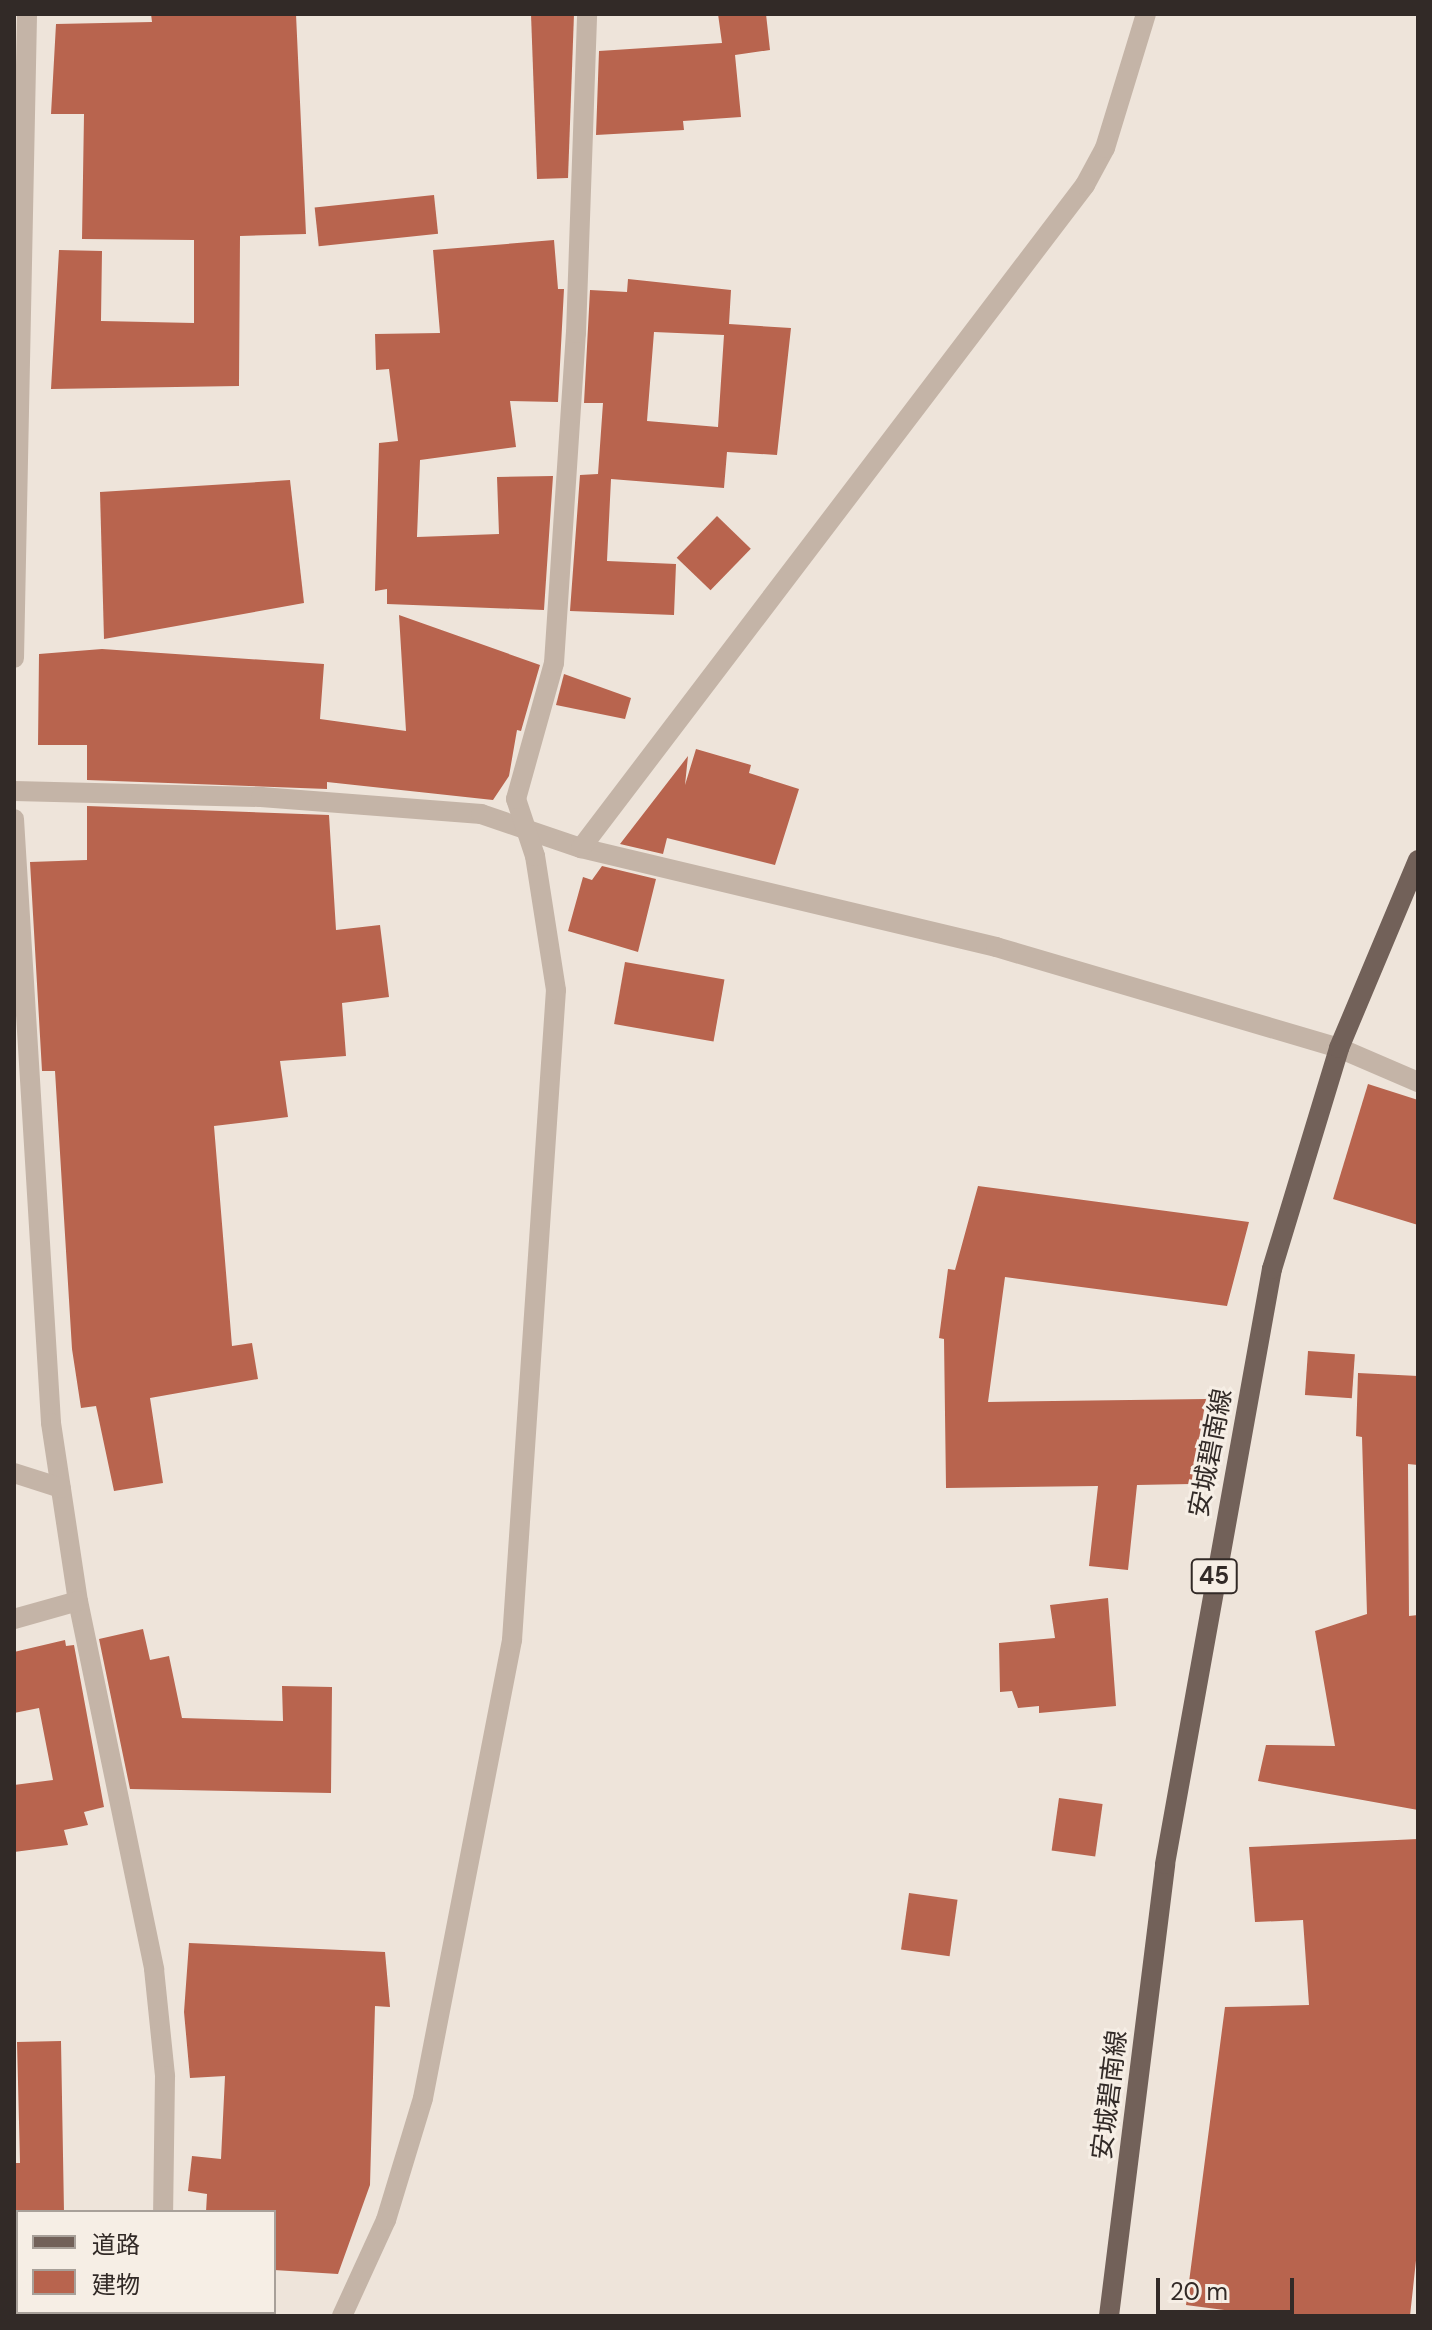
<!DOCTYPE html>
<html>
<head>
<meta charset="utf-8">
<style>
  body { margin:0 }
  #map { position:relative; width:1432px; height:2330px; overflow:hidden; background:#eee4da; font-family:"DM Sans","Noto Sans JP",sans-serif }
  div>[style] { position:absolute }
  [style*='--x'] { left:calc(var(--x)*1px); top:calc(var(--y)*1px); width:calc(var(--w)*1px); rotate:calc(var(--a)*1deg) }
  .building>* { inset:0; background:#b8644e; transform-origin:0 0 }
  .minor>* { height:20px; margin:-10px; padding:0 10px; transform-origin:10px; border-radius:10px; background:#c4b4a7 }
  .primary>* { height:20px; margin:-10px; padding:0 10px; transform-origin:10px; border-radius:10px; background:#726159 }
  span { translate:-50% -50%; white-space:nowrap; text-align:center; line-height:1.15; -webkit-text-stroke:6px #f6eee5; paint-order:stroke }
  .shield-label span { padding:2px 6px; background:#f6eee5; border:2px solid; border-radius:6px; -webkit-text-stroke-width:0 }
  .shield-label { font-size:24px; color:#322a27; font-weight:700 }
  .street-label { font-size:26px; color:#322a27 }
  .frame { position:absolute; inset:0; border:16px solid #322a27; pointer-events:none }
  .legend { position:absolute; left:16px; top:2210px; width:260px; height:104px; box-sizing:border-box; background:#f6eee5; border:2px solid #a8a099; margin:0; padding:10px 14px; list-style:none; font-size:24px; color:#322a27 }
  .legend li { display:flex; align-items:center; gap:16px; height:40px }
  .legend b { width:40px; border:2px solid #a8a099 }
  .scale { position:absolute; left:1156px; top:2278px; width:138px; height:36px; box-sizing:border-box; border:4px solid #322a27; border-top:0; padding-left:10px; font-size:24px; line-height:28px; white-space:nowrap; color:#322a27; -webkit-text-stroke:6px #f6eee5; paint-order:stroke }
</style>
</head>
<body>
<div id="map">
  <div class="building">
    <i style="clip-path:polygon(151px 14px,296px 14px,306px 234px,240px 236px,239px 386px,51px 389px,59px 250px,102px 251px,101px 321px,194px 323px,194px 240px,82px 239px,84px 114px,51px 114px,56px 24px,152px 22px)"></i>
    <i style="clip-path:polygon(531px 14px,574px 14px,568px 178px,537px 179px)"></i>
    <i style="clip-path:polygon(718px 14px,766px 14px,770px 50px,735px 55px,741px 117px,683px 121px,684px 130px,596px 135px,599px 51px,722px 43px)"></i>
    <i style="left:434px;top:195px;width:39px;height:120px;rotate:84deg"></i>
    <i style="clip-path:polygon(554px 240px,558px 289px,564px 289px,558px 402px,510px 401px,516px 447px,420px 460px,417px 537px,499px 534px,497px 477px,553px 476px,544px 610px,387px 604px,387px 589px,375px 591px,379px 443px,398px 441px,389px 369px,376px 370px,375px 334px,440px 333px,433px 250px)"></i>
    <i style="clip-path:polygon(evenodd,628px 279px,731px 290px,729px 324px,791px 328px,777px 455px,727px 452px,724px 488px,611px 479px,607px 561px,676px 564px,674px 615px,570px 611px,580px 475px,598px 474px,603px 403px,584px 403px,590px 290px,627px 292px,628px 279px,654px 332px,724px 335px,718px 427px,647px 421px,654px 332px)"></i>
    <i style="clip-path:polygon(290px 480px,304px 603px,104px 639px,100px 492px)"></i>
    <i style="left:717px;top:516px;width:47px;height:58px;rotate:44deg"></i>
    <i style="clip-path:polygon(399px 615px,540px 665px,521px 731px,517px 730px,509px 776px,493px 800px,327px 782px,327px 789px,87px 780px,87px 745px,38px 745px,39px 654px,102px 649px,324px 664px,320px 719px,406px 731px)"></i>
    <i style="clip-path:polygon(564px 674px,631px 698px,625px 719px,556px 705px)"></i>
    <i style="clip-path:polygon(696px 749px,751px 765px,749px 773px,799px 789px,775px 865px,667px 838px,663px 854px,620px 844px,688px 756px,685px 785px)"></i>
    <i style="clip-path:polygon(87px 806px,329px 815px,336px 930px,380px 925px,389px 997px,342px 1003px,346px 1056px,280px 1061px,288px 1117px,214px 1126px,232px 1346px,252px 1343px,258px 1379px,150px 1398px,163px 1483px,114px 1491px,96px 1406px,81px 1408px,72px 1349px,55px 1071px,42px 1071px,30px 862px,87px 860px)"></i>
    <i style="clip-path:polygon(602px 866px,656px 879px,638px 952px,568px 931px,583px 877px,592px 880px)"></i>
    <i style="left:625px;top:962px;width:101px;height:63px;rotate:10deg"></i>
    <i style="clip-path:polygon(1368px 1084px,1418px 1100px,1418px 1225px,1333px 1199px)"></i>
    <i style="clip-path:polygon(978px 1186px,1249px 1222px,1227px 1306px,1005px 1277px,988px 1402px,1206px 1399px,1191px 1484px,1137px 1485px,1128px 1570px,1089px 1566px,1098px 1486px,946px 1488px,944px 1339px,939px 1338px,948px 1269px,955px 1270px)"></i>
    <i style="left:1308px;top:1351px;width:47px;height:44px;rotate:4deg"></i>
    <i style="clip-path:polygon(1358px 1373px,1418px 1376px,1418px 1465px,1408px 1464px,1409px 1616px,1418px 1615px,1418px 1810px,1258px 1781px,1266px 1745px,1335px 1746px,1315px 1631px,1367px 1614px,1362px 1437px,1356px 1436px)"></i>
    <i style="clip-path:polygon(1108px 1598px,1116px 1706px,1039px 1713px,1039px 1706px,1018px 1708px,1012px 1691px,1000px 1692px,999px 1643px,1055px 1638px,1050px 1605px)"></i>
    <i style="clip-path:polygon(143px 1629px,150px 1660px,169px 1656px,182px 1718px,283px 1721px,282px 1686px,332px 1687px,331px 1793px,130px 1789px,99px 1639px)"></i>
    <i style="clip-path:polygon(65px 1640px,66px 1646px,74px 1645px,104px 1807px,84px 1812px,88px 1825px,64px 1830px,68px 1845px,14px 1852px,14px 1785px,53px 1780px,39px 1708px,14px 1713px,14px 1652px)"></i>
    <i style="left:1059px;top:1798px;width:44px;height:53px;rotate:8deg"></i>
    <i style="clip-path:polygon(1418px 1839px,1418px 2242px,1410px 2316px,1270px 2316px,1186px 2305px,1225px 2007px,1309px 2005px,1303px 1920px,1255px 1922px,1249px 1847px)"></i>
    <i style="left:909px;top:1893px;width:49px;height:57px;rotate:8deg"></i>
    <i style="clip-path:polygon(189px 1943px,385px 1952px,390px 2007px,375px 2006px,370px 2185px,338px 2274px,274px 2270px,274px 2212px,206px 2212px,207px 2194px,188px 2191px,192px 2156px,221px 2159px,225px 2076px,190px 2078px,184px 2012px)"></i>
    <i style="clip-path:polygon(61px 2041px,64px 2212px,14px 2212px,14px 2163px,20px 2163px,17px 2042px)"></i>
  </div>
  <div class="minor">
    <i style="--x:14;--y:658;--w:644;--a:-88.84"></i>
    <i style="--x:14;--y:791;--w:247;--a:1.4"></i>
    <i style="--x:261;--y:797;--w:221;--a:4.4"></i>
    <i style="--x:481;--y:814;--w:106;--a:18.8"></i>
    <i style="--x:581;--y:848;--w:427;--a:13.4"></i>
    <i style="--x:996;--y:947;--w:358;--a:16.4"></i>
    <i style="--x:1339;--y:1048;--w:86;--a:23.3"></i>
    <i style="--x:14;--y:819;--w:605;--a:86.49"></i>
    <i style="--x:51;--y:1423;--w:180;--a:81.4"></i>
    <i style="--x:78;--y:1601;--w:376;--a:78.3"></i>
    <i style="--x:154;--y:1969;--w:108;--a:84.1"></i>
    <i style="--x:165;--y:2076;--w:136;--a:90.8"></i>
    <i style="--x:581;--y:848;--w:833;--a:-52.76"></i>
    <i style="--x:1085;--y:185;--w:42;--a:-61.6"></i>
    <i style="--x:1105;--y:148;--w:140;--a:-73"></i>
    <i style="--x:14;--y:1473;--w:49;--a:17.7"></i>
    <i style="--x:14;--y:1619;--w:66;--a:-15.7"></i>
    <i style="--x:14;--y:2254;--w:4;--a:0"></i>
    <i style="--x:149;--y:2316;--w:4;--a:-76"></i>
    <i style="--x:342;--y:2316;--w:106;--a:-65.4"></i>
    <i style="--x:386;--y:2220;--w:127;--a:-73.1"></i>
    <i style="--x:423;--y:2098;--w:467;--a:-79"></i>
    <i style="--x:512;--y:1640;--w:651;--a:-86.13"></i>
    <i style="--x:556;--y:990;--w:136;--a:-98.9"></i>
    <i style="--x:535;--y:856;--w:60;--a:-108.4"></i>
    <i style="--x:516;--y:799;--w:141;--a:-74.4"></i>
    <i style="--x:554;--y:663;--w:331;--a:-86.2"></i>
    <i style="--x:576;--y:333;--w:319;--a:-88"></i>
  </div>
  <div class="primary">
    <i style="--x:1109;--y:2316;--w:455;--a:-82.9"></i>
    <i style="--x:1165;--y:1864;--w:605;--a:-79.81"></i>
    <i style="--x:1272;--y:1269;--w:231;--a:-73.1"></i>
    <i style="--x:1339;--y:1048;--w:204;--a:-67.2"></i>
  </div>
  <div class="shield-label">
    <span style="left:1214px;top:1576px">45</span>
  </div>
  <div class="street-label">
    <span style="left:1211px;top:1453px;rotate:-79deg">安城碧南線</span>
    <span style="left:1110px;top:2095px;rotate:-83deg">安城碧南線</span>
  </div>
  <div class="frame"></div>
  <ul class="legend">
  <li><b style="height:10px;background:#726159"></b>道路</li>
  <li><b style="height:22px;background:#b8644e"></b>建物</li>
  </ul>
  <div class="scale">20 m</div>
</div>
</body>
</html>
